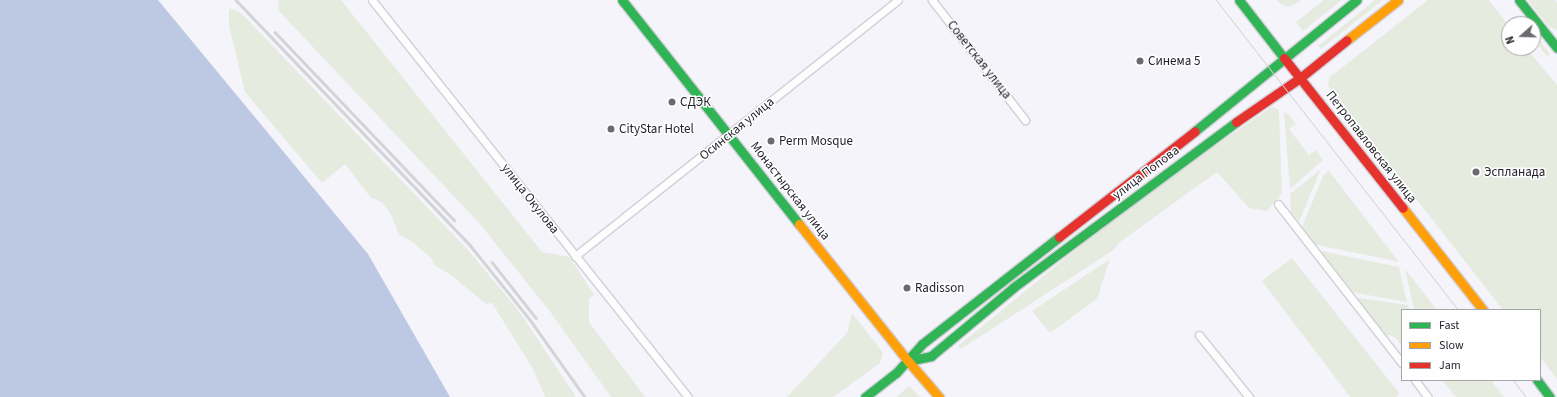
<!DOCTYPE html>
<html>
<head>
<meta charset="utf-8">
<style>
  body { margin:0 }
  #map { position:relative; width:1557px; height:397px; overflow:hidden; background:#f5f4fb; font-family:"Source Sans 3",sans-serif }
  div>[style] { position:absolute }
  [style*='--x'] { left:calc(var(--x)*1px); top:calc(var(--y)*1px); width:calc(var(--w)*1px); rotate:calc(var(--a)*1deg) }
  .green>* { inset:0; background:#e6ebe0; transform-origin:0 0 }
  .water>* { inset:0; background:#bdc9e3 }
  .roads { filter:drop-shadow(1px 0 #d1cfd8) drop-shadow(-1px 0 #d1cfd8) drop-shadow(0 1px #d1cfd8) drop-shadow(0 -1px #d1cfd8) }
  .street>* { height:7px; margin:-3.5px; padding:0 3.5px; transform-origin:3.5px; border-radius:3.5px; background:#fefdfe }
  .fast>* { height:9px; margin:-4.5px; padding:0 4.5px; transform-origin:4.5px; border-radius:4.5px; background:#30b455 }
  .slow>* { height:9px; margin:-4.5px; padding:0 4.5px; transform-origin:4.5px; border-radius:4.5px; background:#ff9f0a }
  .jam>* { height:9px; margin:-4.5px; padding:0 4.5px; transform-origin:4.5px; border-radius:4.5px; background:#e5322d }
  .tram>* { height:1px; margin:-0.5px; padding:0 0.5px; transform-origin:0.5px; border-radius:0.5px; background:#d4d4d6 }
  .rail>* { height:2.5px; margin:-1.25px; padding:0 1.25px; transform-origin:1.25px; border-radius:1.25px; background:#d4d4d6 }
  .dots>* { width:11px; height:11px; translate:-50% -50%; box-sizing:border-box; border:2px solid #fff; border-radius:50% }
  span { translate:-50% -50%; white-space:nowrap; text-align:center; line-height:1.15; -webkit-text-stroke:3px #fff; paint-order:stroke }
  .street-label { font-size:13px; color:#211e29 }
  .poi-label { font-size:13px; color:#211e29 }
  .left { translate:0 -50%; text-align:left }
  .legend { position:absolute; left:1401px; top:309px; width:140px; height:72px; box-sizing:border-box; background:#fff; border:1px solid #a6a5a9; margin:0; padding:5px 7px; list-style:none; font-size:12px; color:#211e29 }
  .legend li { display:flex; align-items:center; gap:8px; height:20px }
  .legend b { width:20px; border:1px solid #a6a5a9 }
  .north { position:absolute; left:1501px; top:16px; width:40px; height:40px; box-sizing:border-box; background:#fff; border:1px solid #a6a5a9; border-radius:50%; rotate:250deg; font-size:11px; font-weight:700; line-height:16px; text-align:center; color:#211e29 }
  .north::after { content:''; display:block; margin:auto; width:14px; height:18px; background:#6b6972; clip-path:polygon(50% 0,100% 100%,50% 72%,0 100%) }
</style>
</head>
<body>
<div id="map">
  <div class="green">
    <i style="clip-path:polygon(279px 0,341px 0,542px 252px,570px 257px,594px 295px,589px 299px,589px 322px,645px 397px,611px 397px,551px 313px,479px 223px,278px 10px)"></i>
    <i style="clip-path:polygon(1277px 0,1302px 0,1290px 7px,1280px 4px)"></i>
    <i style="clip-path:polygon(1324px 0,1342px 0,1303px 31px,1296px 22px)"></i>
    <i style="clip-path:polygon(1375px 0,1383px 0,1321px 49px,1318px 46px)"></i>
    <i style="clip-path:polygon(1428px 0,1489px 0,1509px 26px,1509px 48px,1526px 48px,1557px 85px,1557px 379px,1540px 357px,1540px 310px,1503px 310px,1328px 86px,1330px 77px)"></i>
    <i style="clip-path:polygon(1528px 0,1555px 0,1557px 3px,1557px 30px,1549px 27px)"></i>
    <i style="clip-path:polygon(229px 8px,241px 13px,469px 251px,519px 311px,576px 397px,545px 397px,533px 369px,492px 303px,486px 304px,451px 275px,434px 265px,431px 258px,411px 241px,399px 235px,391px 214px,382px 202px,371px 198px,345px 164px,322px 183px,245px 92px,229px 26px)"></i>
    <i style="left:1539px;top:39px;width:19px;height:4px;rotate:54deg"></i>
    <i style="clip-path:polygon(1273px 106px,1279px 111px,1282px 193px,1267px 211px,1249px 208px,1217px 172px,1120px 242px,1112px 251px,961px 349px,958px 346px,1079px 247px,1169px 177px)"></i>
    <i style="clip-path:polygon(1286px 112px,1296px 124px,1289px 129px,1309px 155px,1316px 150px,1323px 160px,1290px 189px,1284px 113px)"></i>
    <i style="clip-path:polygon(1321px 169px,1299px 222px,1291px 212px,1290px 194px)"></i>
    <i style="clip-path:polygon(1329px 171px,1399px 262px,1313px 244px,1301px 229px,1324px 174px)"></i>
    <i style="clip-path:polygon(1317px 250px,1399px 267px,1407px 302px,1350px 292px)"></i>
    <i style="clip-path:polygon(1292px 258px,1400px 394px,1396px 397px,1350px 397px,1262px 281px)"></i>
    <i style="clip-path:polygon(1110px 259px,1097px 299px,1050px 333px,1032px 311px)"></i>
    <i style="clip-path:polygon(1405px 269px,1437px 310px,1414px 310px)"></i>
    <i style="clip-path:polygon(1353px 297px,1408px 305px,1409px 310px,1402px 310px,1402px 346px,1395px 337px,1383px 334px)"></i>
    <i style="clip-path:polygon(852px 313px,881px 350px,883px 354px,880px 363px,833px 397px,787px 397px,847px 333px)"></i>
    <i style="clip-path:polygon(1442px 380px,1491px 380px,1504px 397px,1456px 397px)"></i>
    <i style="clip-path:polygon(909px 386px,920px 397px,896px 397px)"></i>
  </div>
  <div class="water">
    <i style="clip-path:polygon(0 0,158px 0,368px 254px,450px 397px,0 397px)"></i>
  </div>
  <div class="roads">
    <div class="street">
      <i style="--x:372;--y:0;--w:507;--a:51.48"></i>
      <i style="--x:932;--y:0;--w:152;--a:52.2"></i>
      <i style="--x:1278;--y:204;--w:202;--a:52.1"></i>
      <i style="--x:575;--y:256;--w:412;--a:-38.4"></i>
      <i style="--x:1199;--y:335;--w:80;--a:51.1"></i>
      <i style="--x:1415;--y:380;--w:21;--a:53"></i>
    </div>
    <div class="fast">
      <i style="--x:622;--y:0;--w:285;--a:51.7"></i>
      <i style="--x:1239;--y:0;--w:73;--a:52.2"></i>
      <i style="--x:1519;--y:0;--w:61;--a:51.6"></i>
      <i style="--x:1195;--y:131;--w:208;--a:-39"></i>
      <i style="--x:908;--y:361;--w:24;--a:-12"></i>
      <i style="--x:931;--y:356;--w:108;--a:-39.7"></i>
      <i style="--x:1014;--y:287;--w:277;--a:-36.6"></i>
      <i style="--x:1537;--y:380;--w:21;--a:53"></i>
      <i style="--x:865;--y:397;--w:39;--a:-38"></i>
      <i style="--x:896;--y:373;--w:39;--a:-48"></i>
      <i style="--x:922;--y:344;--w:174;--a:-38"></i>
    </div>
    <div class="slow">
      <i style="--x:1347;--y:40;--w:65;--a:-38.1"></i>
      <i style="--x:1403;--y:208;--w:130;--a:51.9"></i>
      <i style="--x:799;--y:224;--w:175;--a:51.5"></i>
      <i style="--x:908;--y:361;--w:48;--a:49.3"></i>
    </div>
    <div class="jam">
      <i style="--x:1284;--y:58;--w:191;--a:51.6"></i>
      <i style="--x:1236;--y:122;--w:78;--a:-34.5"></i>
      <i style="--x:1300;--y:78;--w:60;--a:-39"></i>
      <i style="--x:1059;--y:237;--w:172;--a:-37.9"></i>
    </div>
  </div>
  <div class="tram">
    <i style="--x:1216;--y:0;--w:393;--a:52"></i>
    <i style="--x:1513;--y:380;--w:21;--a:53"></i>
  </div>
  <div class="rail">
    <i style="--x:236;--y:0;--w:339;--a:46.3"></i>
    <i style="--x:470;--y:245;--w:97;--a:51.2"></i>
    <i style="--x:531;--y:321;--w:93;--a:54.6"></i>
    <i style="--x:275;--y:32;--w:260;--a:46.4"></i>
    <i style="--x:492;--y:262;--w:71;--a:51.8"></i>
  </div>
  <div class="dots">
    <i style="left:1140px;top:61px;background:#6b6972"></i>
    <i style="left:672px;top:102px;background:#6b6972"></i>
    <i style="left:611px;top:129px;background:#6b6972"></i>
    <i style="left:771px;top:141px;background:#6b6972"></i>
    <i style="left:1476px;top:172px;background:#6b6972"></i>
    <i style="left:907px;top:288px;background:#6b6972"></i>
  </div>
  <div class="street-label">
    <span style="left:979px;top:60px;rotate:52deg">Советская улица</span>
    <span style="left:737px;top:129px;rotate:-39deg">Осинская улица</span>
    <span style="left:1371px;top:147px;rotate:52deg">Петропавловская улица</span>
    <span style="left:1146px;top:173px;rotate:-37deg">улица Попова</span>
    <span style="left:790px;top:191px;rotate:52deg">Монастырская улица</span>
    <span style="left:530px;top:199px;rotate:52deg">улица Окулова</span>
  </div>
  <div class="poi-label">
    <span class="left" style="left:1148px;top:61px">Синема 5</span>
    <span class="left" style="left:680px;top:102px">СДЭК</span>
    <span class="left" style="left:619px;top:129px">CityStar Hotel</span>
    <span class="left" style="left:779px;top:141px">Perm Mosque</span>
    <span class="left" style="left:1484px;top:172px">Эспланада</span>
    <span class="left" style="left:915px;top:288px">Radisson</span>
  </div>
  <ul class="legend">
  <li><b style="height:5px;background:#30b455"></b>Fast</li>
  <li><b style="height:5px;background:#ff9f0a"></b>Slow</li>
  <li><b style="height:5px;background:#e5322d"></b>Jam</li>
  </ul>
  <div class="north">N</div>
</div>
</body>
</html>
